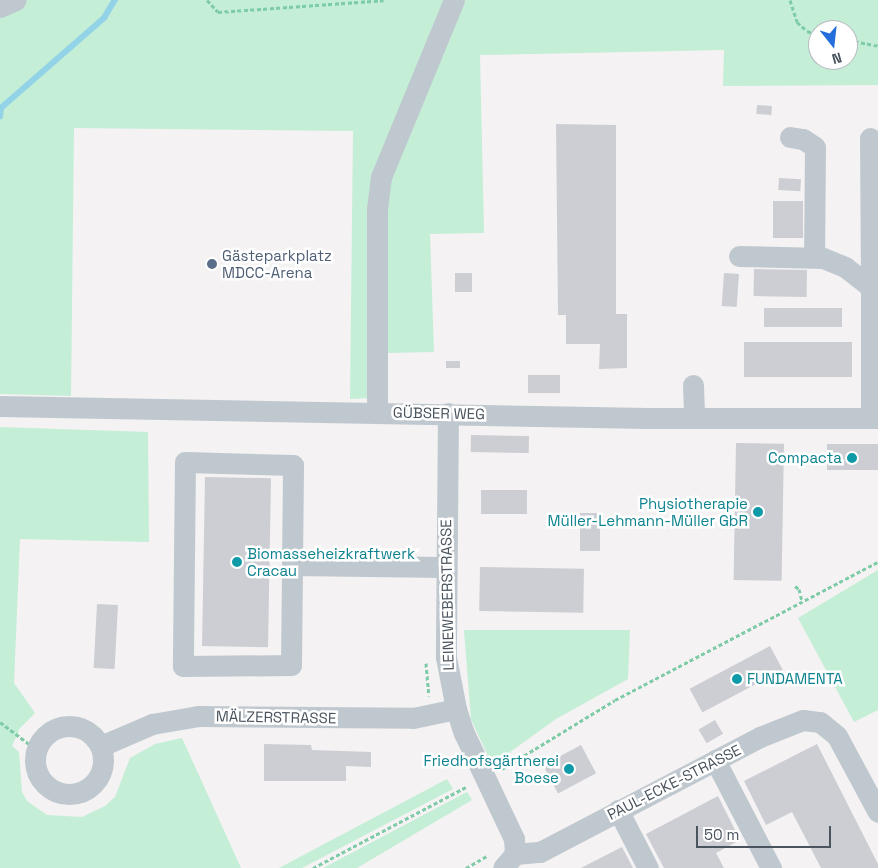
<!DOCTYPE html>
<html>
<head>
<meta charset="utf-8">
<style>
  body { margin:0 }
  #map { position:relative; width:878px; height:868px; overflow:hidden; background:#f4f2f2; font-family:"Space Grotesk",sans-serif }
  div>[style] { position:absolute }
  [style*='--x'] { left:calc(var(--x)*1px); top:calc(var(--y)*1px); width:calc(var(--w)*1px); rotate:calc(var(--a)*1deg) }
  .green>* { inset:0; background:#c4eed6 }
  .stream>* { height:5.5px; margin:-2.75px; padding:0 2.75px; transform-origin:2.75px; border-radius:2.75px; background:#93d3e8 }
  .building>* { inset:0; background:#ccced4; transform-origin:0 0 }
  .path>* { height:3px; margin-top:-1.5px; transform-origin:0; background:repeating-linear-gradient(90deg,#7dcba7 0 4px,transparent 0 6.5px) }
  .minor>* { height:21px; margin:-10.5px; padding:0 10.5px; transform-origin:10.5px; border-radius:10.5px; background:#c0c8cf }
  .minor>.ring { margin:-10.5px; padding:0; box-sizing:content-box; background:none; border:21px solid #c0c8cf; border-radius:50% }
  .dots>* { width:14px; height:14px; translate:-50% -50%; box-sizing:border-box; border:2px solid #fff; border-radius:50% }
  span { translate:-50% -50%; white-space:nowrap; text-align:center; line-height:1.15; -webkit-text-stroke:5px #fff; paint-order:stroke }
  .service-label { font-size:15px; color:#4e5e75 }
  .left { translate:0 -50%; text-align:left }
  .street-label { font-size:15px; color:#4a545e }
  .culture-label { font-size:15px; color:#0d838f }
  .right { translate:-100% -50%; text-align:right }
  .north { position:absolute; left:808px; top:20px; width:50px; height:50px; box-sizing:border-box; background:#fff; border:1px solid #b7bbbf; border-radius:50%; rotate:164deg; font-size:14px; font-weight:700; line-height:20px; text-align:center; color:#4a545e }
  .north::after { content:''; display:block; margin:auto; width:18px; height:22px; background:#236ddc; clip-path:polygon(50% 0,100% 100%,50% 72%,0 100%) }
  .scale { position:absolute; left:696px; top:826px; width:135px; height:22px; box-sizing:border-box; border:2px solid #4a545e; border-top:0; padding-left:6px; font-size:15px; line-height:18px; white-space:nowrap; color:#4a545e; -webkit-text-stroke:4px #fff; paint-order:stroke }
</style>
</head>
<body>
<div id="map">
  <div class="green">
    <i style="clip-path:polygon(evenodd,16px 0,878px 0,878px 85px,723px 86px,724px 50px,480px 55px,484px 233px,430px 234px,434px 352px,386px 353px,386px 397px,350px 399px,353px 131px,74px 128px,71px 396px,0 394px,0 7px,16px 0,818px 30px,848px 30px,848px 60px,818px 60px,818px 30px)"></i>
    <i style="clip-path:polygon(0 427px,148px 432px,149px 542px,20px 539px,14px 683px,35px 713px,20px 728px,12px 746px,19px 752px,22px 792px,27px 801px,47px 815px,82px 817px,105px 806px,115px 797px,130px 758px,155px 744px,182px 738px,241px 868px,0 868px)"></i>
    <i style="clip-path:polygon(878px 570px,878px 710px,854px 722px,798px 618px)"></i>
    <i style="clip-path:polygon(464px 630px,630px 630px,628px 679px,556px 719px,492px 765px,471px 719px)"></i>
    <i style="clip-path:polygon(447px 779px,453px 789px,302px 868px,279px 868px)"></i>
    <i style="clip-path:polygon(467px 792px,472px 800px,357px 868px,323px 868px)"></i>
  </div>
  <div class="stream">
    <i style="--x:0;--y:117;--w:9;--a:-84"></i>
    <i style="--x:1;--y:108;--w:137;--a:-41.1"></i>
    <i style="--x:104;--y:18;--w:21;--a:-59"></i>
  </div>
  <div class="building">
    <i style="left:757px;top:105px;width:15px;height:9px;rotate:4deg"></i>
    <i style="clip-path:polygon(556px 124px,616px 125px,616px 314px,627px 314px,627px 368px,599px 369px,600px 344px,566px 344px,566px 315px,558px 315px)"></i>
    <i style="left:779px;top:178px;width:22px;height:12px;rotate:3deg"></i>
    <i style="left:773px;top:201px;width:30px;height:37px"></i>
    <i style="left:754px;top:269px;width:53px;height:27px;rotate:1deg"></i>
    <i style="left:472px;top:273px;width:19px;height:17px;rotate:90deg"></i>
    <i style="left:724px;top:273px;width:15px;height:33px;rotate:4deg"></i>
    <i style="left:764px;top:308px;width:78px;height:19px"></i>
    <i style="left:852px;top:342px;width:35px;height:108px;rotate:90deg"></i>
    <i style="left:446px;top:361px;width:14px;height:7px"></i>
    <i style="left:528px;top:375px;width:32px;height:18px"></i>
    <i style="left:471px;top:435px;width:58px;height:17px;rotate:1deg"></i>
    <i style="left:736px;top:443px;width:48px;height:137px;rotate:1deg"></i>
    <i style="left:878px;top:444px;width:26px;height:51px;rotate:90deg"></i>
    <i style="left:205px;top:477px;width:66px;height:169px;rotate:1deg"></i>
    <i style="left:481px;top:490px;width:46px;height:24px"></i>
    <i style="left:580px;top:513px;width:20px;height:38px"></i>
    <i style="left:480px;top:567px;width:104px;height:44px;rotate:1deg"></i>
    <i style="left:97px;top:604px;width:21px;height:64px;rotate:3deg"></i>
    <i style="left:770px;top:646px;width:27px;height:91px;rotate:62deg"></i>
    <i style="left:715px;top:720px;width:16px;height:19px;rotate:60deg"></i>
    <i style="clip-path:polygon(264px 744px,311px 745px,312px 750px,371px 752px,371px 767px,346px 766px,346px 781px,264px 781px)"></i>
    <i style="clip-path:polygon(817px 744px,878px 864px,878px 868px,821px 868px,792px 812px,766px 825px,744px 781px)"></i>
    <i style="left:581px;top:745px;width:32px;height:43px;rotate:62deg"></i>
    <i style="clip-path:polygon(718px 796px,740px 840px,716px 853px,724px 868px,664px 868px,646px 834px)"></i>
    <i style="clip-path:polygon(622px 847px,633px 868px,581px 868px)"></i>
  </div>
  <div class="path">
    <i style="--x:207;--y:0;--w:16;--a:47"></i>
    <i style="--x:218;--y:12;--w:166;--a:-4.1"></i>
    <i style="--x:790;--y:0;--w:23;--a:72"></i>
    <i style="--x:797;--y:22;--w:13;--a:42"></i>
    <i style="--x:807;--y:31;--w:12;--a:20"></i>
    <i style="--x:848;--y:40;--w:31;--a:11"></i>
    <i style="--x:795;--y:586;--w:5;--a:37"></i>
    <i style="--x:799;--y:589;--w:12;--a:76"></i>
    <i style="--x:426;--y:663;--w:33;--a:85"></i>
    <i style="--x:0;--y:722;--w:46;--a:37.1"></i>
    <i style="--x:502;--y:769;--w:132;--a:-31.4"></i>
    <i style="--x:615;--y:700;--w:297;--a:-27.7"></i>
    <i style="--x:313;--y:868;--w:175;--a:-27.9"></i>
    <i style="--x:466;--y:868;--w:24;--a:-30"></i>
  </div>
  <div class="minor">
    <i style="--x:0;--y:7;--w:17;--a:-24"></i>
    <i style="--x:790;--y:137;--w:13;--a:9"></i>
    <i style="--x:803;--y:139;--w:14;--a:34"></i>
    <i style="--x:815;--y:147;--w:110;--a:90.5"></i>
    <i style="--x:870;--y:138;--w:149;--a:89.6"></i>
    <i style="--x:739;--y:256;--w:84;--a:1.4"></i>
    <i style="--x:823;--y:258;--w:24;--a:22"></i>
    <i style="--x:845;--y:267;--w:33;--a:38"></i>
    <i style="--x:871;--y:287;--w:131;--a:90"></i>
    <i style="--x:693;--y:385;--w:32;--a:88"></i>
    <i style="--x:0;--y:406;--w:647;--a:1.06"></i>
    <i style="--x:647;--y:418;--w:231;--a:0"></i>
    <i style="--x:377;--y:412;--w:203;--a:-90"></i>
    <i style="--x:377;--y:209;--w:32;--a:-83"></i>
    <i style="--x:381;--y:177;--w:191;--a:-67.6"></i>
    <i style="--x:448;--y:413;--w:244;--a:90.5"></i>
    <i style="--x:446;--y:657;--w:53;--a:79.1"></i>
    <i style="--x:456;--y:709;--w:25;--a:72"></i>
    <i style="--x:464;--y:733;--w:117;--a:64.7"></i>
    <i style="--x:514;--y:839;--w:15;--a:86"></i>
    <i style="--x:515;--y:854;--w:18;--a:131"></i>
    <i style="--x:292;--y:565;--w:100;--a:-89.4"></i>
    <i style="--x:293;--y:465;--w:108;--a:-178.4"></i>
    <i style="--x:185;--y:462;--w:204;--a:90.6"></i>
    <i style="--x:183;--y:666;--w:108;--a:-0.5"></i>
    <i style="--x:291;--y:665;--w:100;--a:-89.4"></i>
    <i style="--x:292;--y:565;--w:152;--a:0.8"></i>
    <i class="ring" style="left:35px;top:726px;width:47px;height:47px"></i>
    <i style="--x:101;--y:746;--w:56;--a:-23.3"></i>
    <i style="--x:152;--y:724;--w:48;--a:-9.7"></i>
    <i style="--x:199;--y:716;--w:214;--a:0.5"></i>
    <i style="--x:413;--y:718;--w:44;--a:-11.8"></i>
    <i style="--x:715;--y:760;--w:122;--a:62.6"></i>
    <i style="--x:618;--y:810;--w:65;--a:62.7"></i>
    <i style="--x:515;--y:854;--w:25;--a:-5"></i>
    <i style="--x:540;--y:852;--w:248;--a:-27.6"></i>
    <i style="--x:760;--y:737;--w:46;--a:-21.6"></i>
    <i style="--x:803;--y:720;--w:17;--a:7"></i>
    <i style="--x:820;--y:722;--w:22;--a:39"></i>
    <i style="--x:837;--y:736;--w:86;--a:61.7"></i>
  </div>
  <div class="dots">
    <i style="left:212px;top:264px;background:#5c6f8a"></i>
    <i style="left:852px;top:458px;background:#0f9aa8"></i>
    <i style="left:758px;top:512px;background:#0f9aa8"></i>
    <i style="left:237px;top:562px;background:#0f9aa8"></i>
    <i style="left:737px;top:679px;background:#0f9aa8"></i>
    <i style="left:569px;top:769px;background:#0f9aa8"></i>
  </div>
  <div class="service-label">
    <span class="left" style="left:222px;top:264px">Gästeparkplatz<br>MDCC-Arena</span>
  </div>
  <div class="street-label">
    <span style="left:439px;top:413px;rotate:1deg">GÜBSER WEG</span>
    <span style="left:447px;top:595px;rotate:-91deg">LEINEWEBERSTRASSE</span>
    <span style="left:276px;top:717px;rotate:1deg">MÄLZERSTRASSE</span>
    <span style="left:674px;top:782px;rotate:-27deg">PAUL-ECKE-STRASSE</span>
  </div>
  <div class="culture-label">
    <span class="right" style="left:842px;top:458px">Compacta</span>
    <span class="right" style="left:748px;top:512px">Physiotherapie<br>Müller-Lehmann-Müller GbR</span>
    <span class="left" style="left:247px;top:562px">Biomasseheizkraftwerk<br>Cracau</span>
    <span class="left" style="left:747px;top:679px">FUNDAMENTA</span>
    <span class="right" style="left:559px;top:769px">Friedhofsgärtnerei<br>Boese</span>
  </div>
  <div class="north">N</div>
  <div class="scale">50 m</div>
</div>
</body>
</html>
